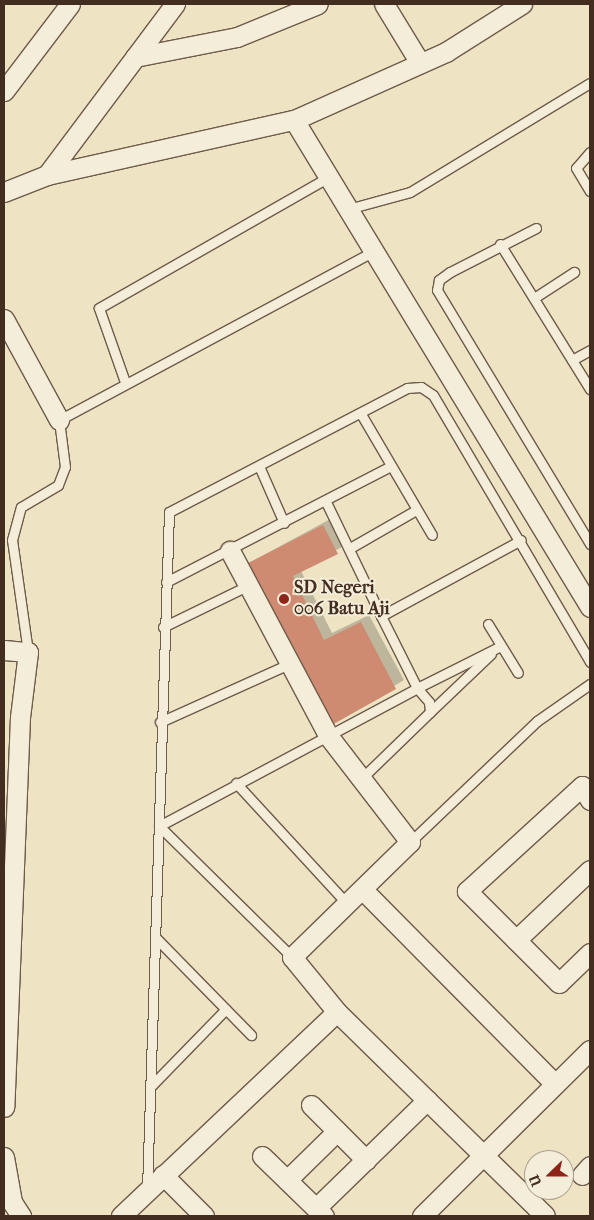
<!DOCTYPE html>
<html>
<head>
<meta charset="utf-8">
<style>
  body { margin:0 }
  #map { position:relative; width:594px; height:1220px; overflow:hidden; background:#eee4c4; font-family:"IM FELL French Canon",serif }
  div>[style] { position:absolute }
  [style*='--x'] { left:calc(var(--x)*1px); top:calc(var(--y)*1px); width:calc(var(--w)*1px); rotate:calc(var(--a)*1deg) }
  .shadow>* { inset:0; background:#0003 }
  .building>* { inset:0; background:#cf8b71 }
  .roads { filter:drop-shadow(1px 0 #6e5b4a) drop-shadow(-1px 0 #6e5b4a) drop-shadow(0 1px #6e5b4a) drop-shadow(0 -1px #6e5b4a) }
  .lane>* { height:9px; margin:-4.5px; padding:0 4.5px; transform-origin:4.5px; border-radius:4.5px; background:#f4edd9 }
  .street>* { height:19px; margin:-9.5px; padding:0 9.5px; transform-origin:9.5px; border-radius:9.5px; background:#f4edd9 }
  .dots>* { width:14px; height:14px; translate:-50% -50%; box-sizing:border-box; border:2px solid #f4edd9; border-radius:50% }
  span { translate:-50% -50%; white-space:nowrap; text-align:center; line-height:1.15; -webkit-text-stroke:4px #f4edd9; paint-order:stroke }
  .poi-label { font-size:18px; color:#432d21; font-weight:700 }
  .left { translate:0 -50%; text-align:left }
  .frame { position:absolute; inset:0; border:5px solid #432d21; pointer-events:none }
  .north { position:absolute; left:524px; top:1150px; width:50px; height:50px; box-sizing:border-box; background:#f4edd9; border:1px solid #ada08f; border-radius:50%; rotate:248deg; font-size:14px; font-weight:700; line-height:20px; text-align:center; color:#432d21 }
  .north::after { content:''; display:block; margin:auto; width:18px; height:22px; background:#8f2418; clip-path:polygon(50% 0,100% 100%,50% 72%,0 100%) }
</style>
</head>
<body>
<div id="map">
  <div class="shadow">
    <i style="clip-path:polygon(332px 518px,345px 545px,301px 571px,332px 633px,369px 615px,404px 680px,330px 725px,247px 564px)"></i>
  </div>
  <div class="building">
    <i style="clip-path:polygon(323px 525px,338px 554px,293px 576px,324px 640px,361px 622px,396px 689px,330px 726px,246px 564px)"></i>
  </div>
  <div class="roads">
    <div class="lane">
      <i style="--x:590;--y:152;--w:21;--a:131"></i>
      <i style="--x:576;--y:168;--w:27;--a:59"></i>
      <i style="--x:348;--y:209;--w:64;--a:-15.3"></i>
      <i style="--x:410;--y:192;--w:210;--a:-31.2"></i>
      <i style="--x:536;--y:228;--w:97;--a:152.9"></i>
      <i style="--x:450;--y:272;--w:14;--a:144"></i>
      <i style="--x:439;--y:280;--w:10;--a:101"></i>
      <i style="--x:437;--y:290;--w:297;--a:58.9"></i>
      <i style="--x:500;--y:244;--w:171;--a:58.2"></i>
      <i style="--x:534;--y:298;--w:48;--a:-33"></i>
      <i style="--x:572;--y:360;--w:21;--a:-29"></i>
      <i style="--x:125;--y:382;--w:78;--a:-109.4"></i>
      <i style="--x:99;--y:308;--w:265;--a:-29.7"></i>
      <i style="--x:361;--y:414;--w:140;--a:59.6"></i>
      <i style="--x:259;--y:466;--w:62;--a:66.3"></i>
      <i style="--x:326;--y:502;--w:127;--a:64.2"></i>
      <i style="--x:381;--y:616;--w:159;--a:-28.5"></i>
      <i style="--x:350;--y:548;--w:76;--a:-29.9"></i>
      <i style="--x:166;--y:582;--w:253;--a:-27.3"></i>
      <i style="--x:381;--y:616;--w:80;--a:63.4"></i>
      <i style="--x:417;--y:688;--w:92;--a:-26.6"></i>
      <i style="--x:488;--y:624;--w:57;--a:58.5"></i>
      <i style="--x:163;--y:627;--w:93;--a:-26"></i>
      <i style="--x:28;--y:652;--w:113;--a:-98.1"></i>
      <i style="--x:12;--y:540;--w:34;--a:-75"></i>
      <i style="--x:21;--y:507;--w:43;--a:-30.7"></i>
      <i style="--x:58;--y:485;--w:19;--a:-69"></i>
      <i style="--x:65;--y:467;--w:47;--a:-97.3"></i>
      <i style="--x:59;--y:420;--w:357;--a:-28.2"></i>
      <i style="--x:430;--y:712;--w:84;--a:-43.6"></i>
      <i style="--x:160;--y:722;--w:139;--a:-24.2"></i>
      <i style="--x:236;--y:783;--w:166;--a:47.4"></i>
      <i style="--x:410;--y:842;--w:175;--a:-43.6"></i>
      <i style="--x:537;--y:721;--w:65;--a:-34.9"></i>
      <i style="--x:156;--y:938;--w:136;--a:45.6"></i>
      <i style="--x:292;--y:957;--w:187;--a:-135.4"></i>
      <i style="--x:159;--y:826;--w:293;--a:-28.1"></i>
      <i style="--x:417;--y:688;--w:18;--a:49"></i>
      <i style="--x:429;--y:702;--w:10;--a:84"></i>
      <i style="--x:430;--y:712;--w:93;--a:135.9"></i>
      <i style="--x:151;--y:1086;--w:107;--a:-45.8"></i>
      <i style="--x:147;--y:1189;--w:677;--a:-88.14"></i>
      <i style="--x:169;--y:512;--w:268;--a:-27.5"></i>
      <i style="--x:407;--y:388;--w:14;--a:-4"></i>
      <i style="--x:421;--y:387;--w:14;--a:34"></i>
      <i style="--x:433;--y:395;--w:310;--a:59.5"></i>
    </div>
    <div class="street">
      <i style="--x:384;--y:4;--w:69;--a:58.6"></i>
      <i style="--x:135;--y:57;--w:104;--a:-11.1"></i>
      <i style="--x:237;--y:37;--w:87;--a:-22.2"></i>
      <i style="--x:4;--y:91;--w:109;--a:-52.8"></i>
      <i style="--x:294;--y:120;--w:570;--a:58.71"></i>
      <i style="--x:47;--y:175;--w:214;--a:-53.2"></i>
      <i style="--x:4;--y:192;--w:46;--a:-21.6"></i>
      <i style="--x:47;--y:175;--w:253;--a:-12.6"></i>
      <i style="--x:294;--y:120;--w:167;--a:-24.1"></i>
      <i style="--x:446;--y:52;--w:90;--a:-32.3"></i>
      <i style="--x:4;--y:319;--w:115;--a:61.4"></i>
      <i style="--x:4;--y:650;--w:24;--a:5"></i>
      <i style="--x:28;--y:652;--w:65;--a:97"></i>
      <i style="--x:20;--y:717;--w:390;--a:92.3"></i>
      <i style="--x:590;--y:800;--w:16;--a:-120"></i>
      <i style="--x:582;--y:786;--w:156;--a:137.6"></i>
      <i style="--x:467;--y:891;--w:130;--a:45"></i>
      <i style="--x:559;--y:983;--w:43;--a:-44.1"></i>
      <i style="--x:363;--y:890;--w:273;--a:45.3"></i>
      <i style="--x:516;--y:940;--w:102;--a:-43.4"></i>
      <i style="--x:337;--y:1012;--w:291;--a:44.4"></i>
      <i style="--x:311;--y:1105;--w:78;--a:45"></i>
      <i style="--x:262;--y:1156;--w:86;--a:44.1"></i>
      <i style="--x:4;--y:1157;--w:46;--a:79.9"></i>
      <i style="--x:12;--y:1202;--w:17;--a:57"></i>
      <i style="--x:163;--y:1175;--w:58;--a:45"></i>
      <i style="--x:582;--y:1175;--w:12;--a:-48"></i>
      <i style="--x:287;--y:1180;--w:70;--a:-44.4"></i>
      <i style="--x:316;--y:1208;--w:155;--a:-44.2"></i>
      <i style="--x:121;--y:1216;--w:297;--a:-43.4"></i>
      <i style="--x:337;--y:1012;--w:71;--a:-129.3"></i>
      <i style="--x:292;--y:957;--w:165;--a:-44.3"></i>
      <i style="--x:410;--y:842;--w:133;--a:-127.6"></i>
      <i style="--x:329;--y:737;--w:211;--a:-118"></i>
      <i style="--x:422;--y:1216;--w:236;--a:-44.7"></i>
    </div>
  </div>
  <div class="dots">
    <i style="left:284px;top:599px;background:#8f2418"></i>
  </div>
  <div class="poi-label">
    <span class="left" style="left:294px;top:599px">SD Negeri<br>006 Batu Aji</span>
  </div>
  <div class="frame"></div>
  <div class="north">U</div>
</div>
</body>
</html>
